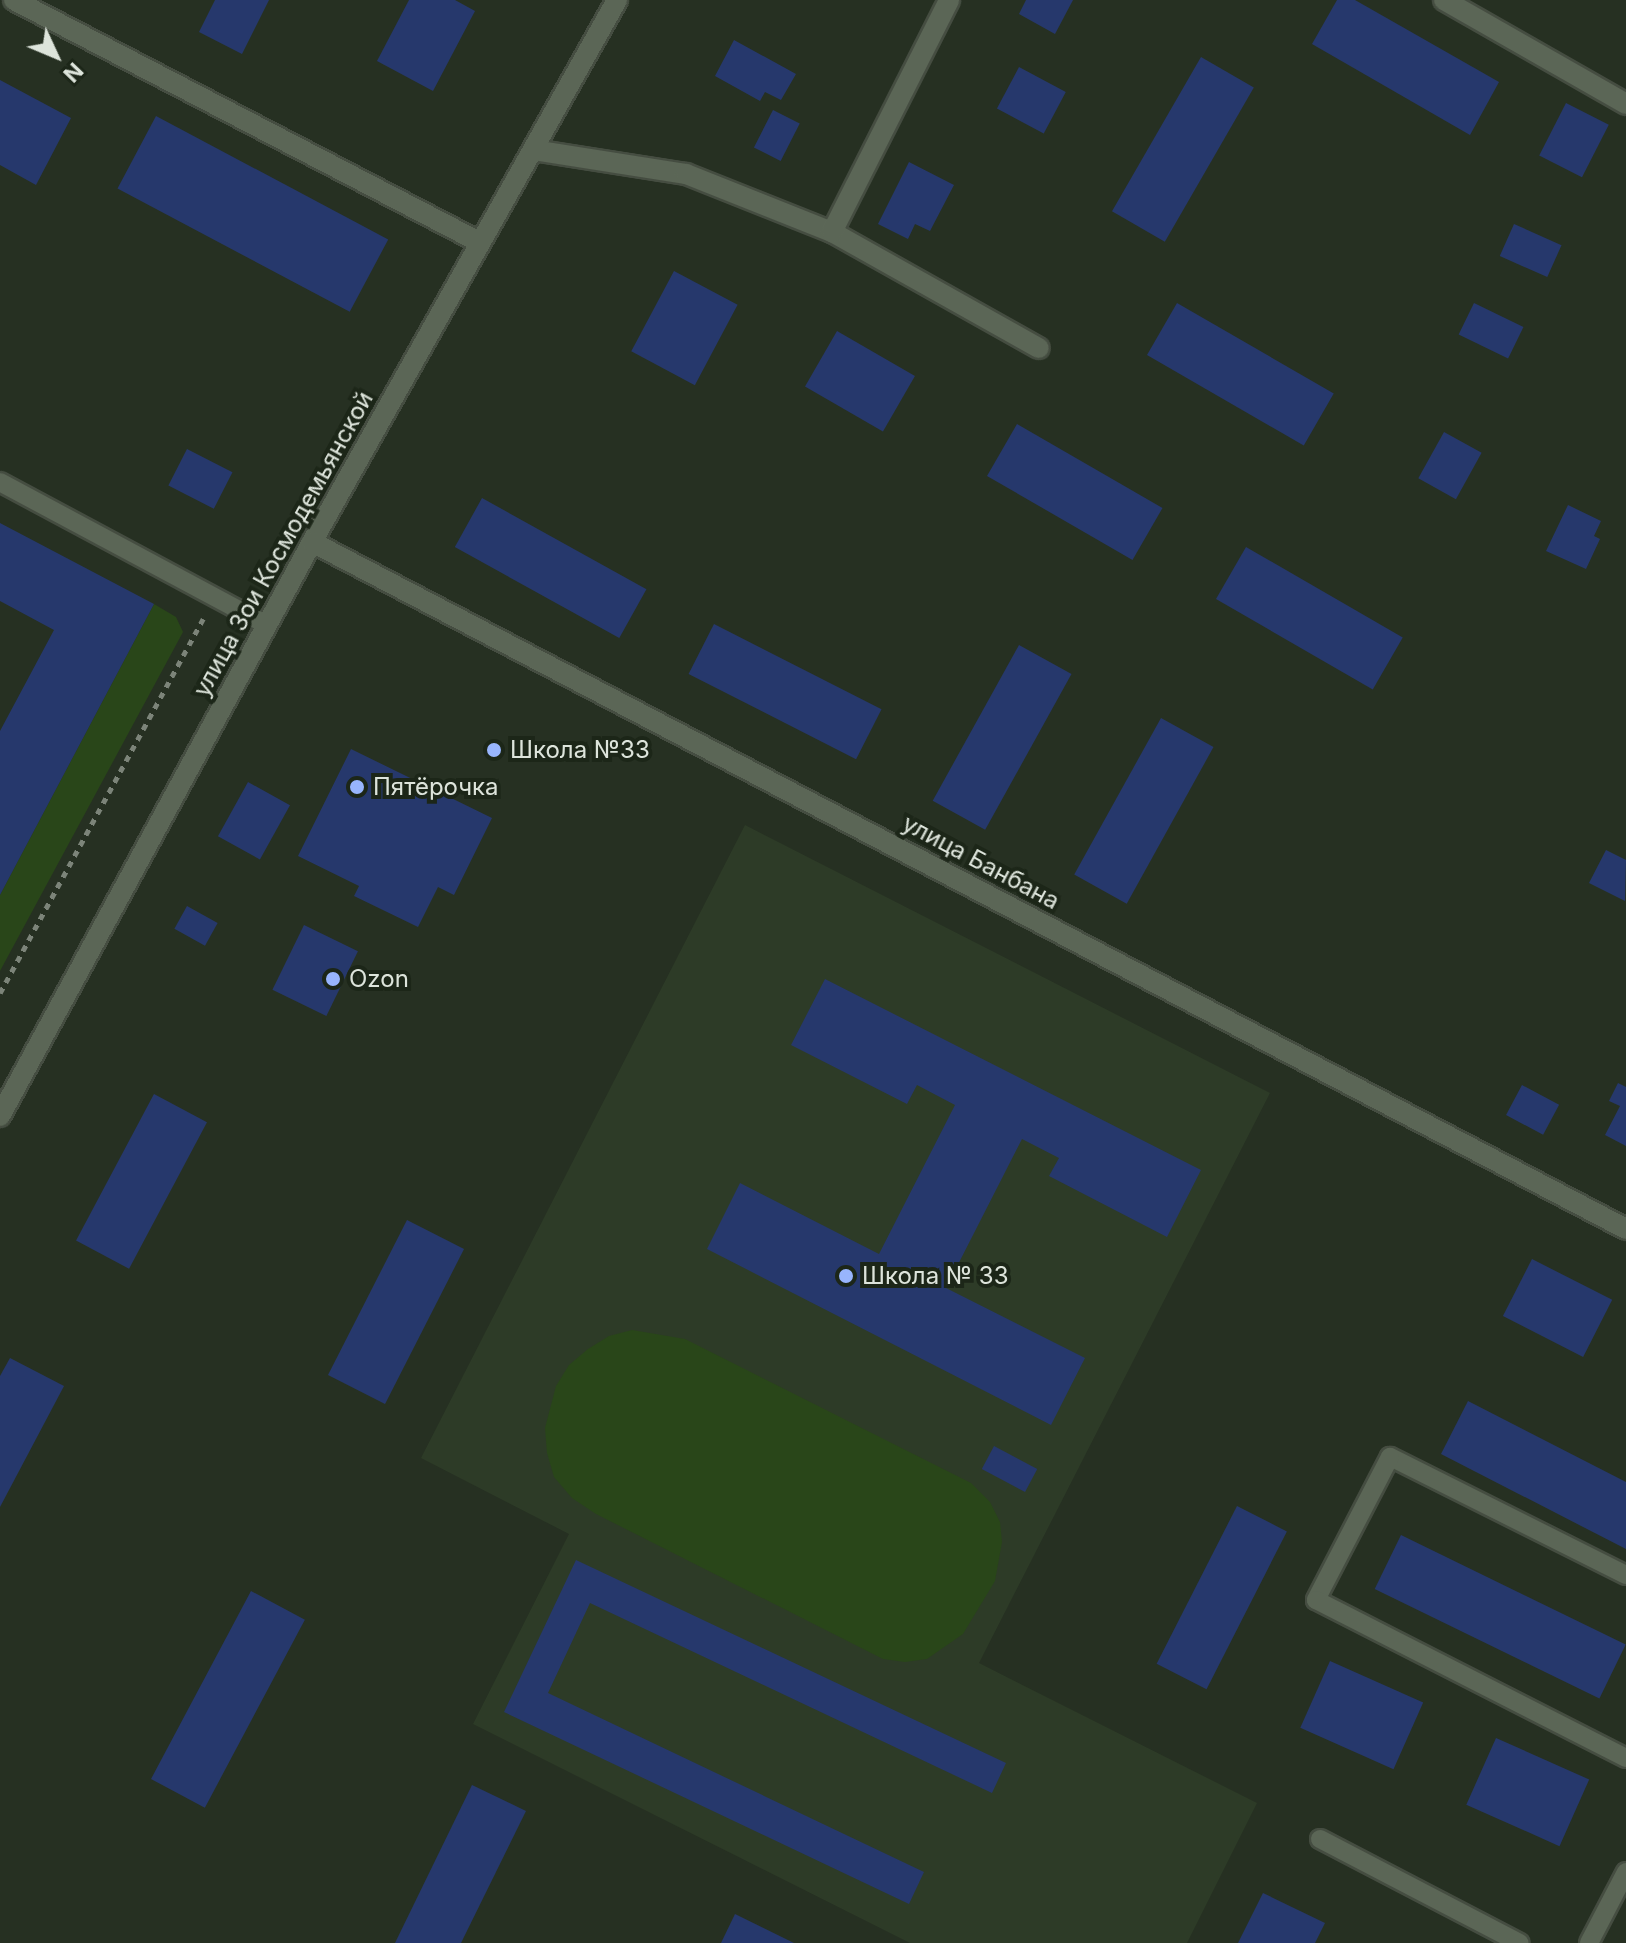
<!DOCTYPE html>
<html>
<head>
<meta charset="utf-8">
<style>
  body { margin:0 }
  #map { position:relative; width:1626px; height:1943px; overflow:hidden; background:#263022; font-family:Inter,sans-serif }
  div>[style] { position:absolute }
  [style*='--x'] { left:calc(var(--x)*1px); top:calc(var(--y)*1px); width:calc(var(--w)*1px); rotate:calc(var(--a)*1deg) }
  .built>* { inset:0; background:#2d3b27 }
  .green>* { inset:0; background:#294619 }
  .building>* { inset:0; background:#26386c; transform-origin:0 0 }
  .path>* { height:5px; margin-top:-2.5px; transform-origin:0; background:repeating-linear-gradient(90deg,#7c8479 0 6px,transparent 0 12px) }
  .roads { filter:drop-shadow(2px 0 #454d41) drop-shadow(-2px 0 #454d41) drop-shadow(0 2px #454d41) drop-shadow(0 -2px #454d41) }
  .service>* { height:18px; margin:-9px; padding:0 9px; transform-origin:9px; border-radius:9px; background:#5b6656 }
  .minor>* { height:20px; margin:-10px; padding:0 10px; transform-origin:10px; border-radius:10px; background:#5b6656 }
  .tertiary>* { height:20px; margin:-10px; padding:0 10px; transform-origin:10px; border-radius:10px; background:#5b6656 }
  .dots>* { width:22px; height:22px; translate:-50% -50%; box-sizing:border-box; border:4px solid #1c2618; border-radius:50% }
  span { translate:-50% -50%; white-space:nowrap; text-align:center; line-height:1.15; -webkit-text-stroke:8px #1c2618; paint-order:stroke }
  .street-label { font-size:24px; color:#dde4db }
  .poi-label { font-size:24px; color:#dde4db }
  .left { translate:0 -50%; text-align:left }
  .north { position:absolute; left:16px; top:16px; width:80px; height:80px; -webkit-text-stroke:6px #1c2618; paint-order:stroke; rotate:134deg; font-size:22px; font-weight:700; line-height:32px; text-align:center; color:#dde4db }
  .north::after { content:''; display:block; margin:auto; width:28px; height:36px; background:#dde4db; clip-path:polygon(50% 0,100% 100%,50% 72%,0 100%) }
</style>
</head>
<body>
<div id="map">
  <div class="built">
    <i style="clip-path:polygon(745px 825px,1270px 1093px,979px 1663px,1257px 1803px,1187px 1943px,910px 1943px,473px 1724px,569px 1534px,421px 1458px)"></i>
  </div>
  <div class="green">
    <i style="clip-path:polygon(154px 604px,176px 617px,183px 632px,0 971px,0 895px)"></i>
    <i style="clip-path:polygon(632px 1330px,685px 1339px,971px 1483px,990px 1502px,1000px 1522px,1002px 1542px,995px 1581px,963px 1634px,927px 1659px,905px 1662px,883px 1659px,596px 1514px,572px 1498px,554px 1477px,547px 1453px,545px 1428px,556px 1386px,569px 1365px,588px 1349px,609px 1336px)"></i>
  </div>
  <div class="building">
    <i style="clip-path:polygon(215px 0,269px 0,242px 54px,199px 32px)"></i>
    <i style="clip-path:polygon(409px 0,455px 0,475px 11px,433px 91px,377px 61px)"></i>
    <i style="clip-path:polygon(1026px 0,1073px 0,1055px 34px,1019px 14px)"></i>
    <i style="clip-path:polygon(1337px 0,1355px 0,1499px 82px,1470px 135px,1312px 44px)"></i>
    <i style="clip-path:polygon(734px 40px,796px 74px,781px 100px,765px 92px,760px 101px,715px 76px)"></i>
    <i style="left:1201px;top:57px;width:61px;height:178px;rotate:30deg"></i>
    <i style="left:1019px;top:67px;width:53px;height:47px;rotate:28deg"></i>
    <i style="clip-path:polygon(0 80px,71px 118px,36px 185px,0 165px)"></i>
    <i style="left:1566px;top:103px;width:48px;height:59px;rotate:27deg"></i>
    <i style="left:773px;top:110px;width:30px;height:42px;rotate:27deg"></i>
    <i style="left:156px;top:116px;width:263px;height:82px;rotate:28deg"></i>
    <i style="clip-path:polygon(909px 162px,954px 185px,930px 231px,915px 224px,908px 239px,878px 224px)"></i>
    <i style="left:1514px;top:224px;width:52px;height:35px;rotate:24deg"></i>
    <i style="left:674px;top:271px;width:72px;height:91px;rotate:28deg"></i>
    <i style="left:1177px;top:303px;width:181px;height:60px;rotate:30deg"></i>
    <i style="left:1474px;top:303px;width:55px;height:35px;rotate:26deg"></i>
    <i style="left:837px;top:331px;width:90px;height:64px;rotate:30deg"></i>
    <i style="left:1017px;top:424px;width:168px;height:60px;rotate:30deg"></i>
    <i style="left:1444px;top:432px;width:43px;height:53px;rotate:29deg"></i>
    <i style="left:187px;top:449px;width:51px;height:41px;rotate:27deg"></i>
    <i style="left:482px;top:498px;width:188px;height:56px;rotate:29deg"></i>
    <i style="clip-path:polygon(1568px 505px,1601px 521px,1594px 536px,1600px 539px,1586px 569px,1546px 551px)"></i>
    <i style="clip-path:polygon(0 523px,154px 604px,0 895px,0 731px,54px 630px,0 601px)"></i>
    <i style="left:1246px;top:547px;width:181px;height:60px;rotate:30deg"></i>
    <i style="left:714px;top:624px;width:188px;height:56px;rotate:27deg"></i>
    <i style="left:1019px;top:645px;width:60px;height:178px;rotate:29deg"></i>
    <i style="left:1161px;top:718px;width:60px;height:179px;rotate:29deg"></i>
    <i style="clip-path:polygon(351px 749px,492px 818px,454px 895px,438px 887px,418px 927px,354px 896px,359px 886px,298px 856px)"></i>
    <i style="left:248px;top:782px;width:48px;height:62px;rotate:29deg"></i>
    <i style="clip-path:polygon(1606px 850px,1626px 860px,1625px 901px,1589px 883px)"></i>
    <i style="left:187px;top:906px;width:35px;height:26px;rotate:29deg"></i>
    <i style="left:304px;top:925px;width:60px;height:72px;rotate:26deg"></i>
    <i style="clip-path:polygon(825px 979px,1201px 1170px,1167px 1237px,1049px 1176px,1059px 1158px,1022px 1139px,946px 1288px,1085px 1358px,1051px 1425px,707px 1249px,740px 1183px,879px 1254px,955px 1105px,917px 1085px,907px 1104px,791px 1045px)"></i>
    <i style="clip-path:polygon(1618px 1083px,1626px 1087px,1626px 1146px,1605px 1135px,1620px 1106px,1609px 1101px)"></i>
    <i style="left:1522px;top:1085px;width:42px;height:34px;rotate:28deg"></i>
    <i style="left:154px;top:1094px;width:60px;height:166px;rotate:28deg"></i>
    <i style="left:407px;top:1220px;width:64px;height:174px;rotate:27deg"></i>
    <i style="left:1532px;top:1259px;width:90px;height:64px;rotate:27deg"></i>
    <i style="clip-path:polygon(10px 1358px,64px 1386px,0 1507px,0 1376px)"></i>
    <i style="clip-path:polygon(1468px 1401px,1626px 1482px,1626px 1549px,1441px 1454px)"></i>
    <i style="left:994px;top:1446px;width:49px;height:26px;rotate:28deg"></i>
    <i style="left:1237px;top:1506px;width:56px;height:177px;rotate:27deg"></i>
    <i style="left:1401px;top:1535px;width:250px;height:60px;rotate:26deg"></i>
    <i style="clip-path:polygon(576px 1560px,1006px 1763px,992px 1793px,590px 1603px,548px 1693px,924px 1872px,909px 1904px,504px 1712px)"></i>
    <i style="left:251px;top:1591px;width:61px;height:213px;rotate:28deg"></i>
    <i style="left:1330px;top:1661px;width:102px;height:73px;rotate:24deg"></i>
    <i style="left:1496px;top:1738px;width:102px;height:73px;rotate:24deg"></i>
    <i style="clip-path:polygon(472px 1785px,526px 1811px,461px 1943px,395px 1943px)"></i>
    <i style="clip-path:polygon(1263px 1893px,1325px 1923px,1315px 1943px,1238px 1943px)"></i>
    <i style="clip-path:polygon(735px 1914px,794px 1943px,721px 1943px)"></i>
  </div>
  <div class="path">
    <i style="--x:0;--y:993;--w:426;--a:-61.5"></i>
  </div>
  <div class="roads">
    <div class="service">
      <i style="--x:0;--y:482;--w:303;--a:28.2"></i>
      <i style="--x:1626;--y:1575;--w:264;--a:-153.4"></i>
      <i style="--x:1390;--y:1457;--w:161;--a:117.4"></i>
      <i style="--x:1316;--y:1600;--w:348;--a:27"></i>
      <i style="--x:1320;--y:1839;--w:225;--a:27.5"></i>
      <i style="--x:1589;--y:1943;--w:80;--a:-62.5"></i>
    </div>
    <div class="minor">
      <i style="--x:14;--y:0;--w:526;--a:27.49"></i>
      <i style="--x:1444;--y:0;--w:210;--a:29.7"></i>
      <i style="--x:533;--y:150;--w:155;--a:8.9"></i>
      <i style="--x:686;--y:174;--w:157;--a:21.7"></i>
      <i style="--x:832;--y:232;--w:237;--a:29.3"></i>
      <i style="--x:832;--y:232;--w:260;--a:-63.2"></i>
      <i style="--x:312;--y:542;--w:622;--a:-60.63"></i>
    </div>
    <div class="tertiary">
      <i style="--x:0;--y:1116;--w:653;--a:-61.47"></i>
      <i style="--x:312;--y:542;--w:1483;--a:27.6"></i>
    </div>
  </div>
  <div class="dots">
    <i style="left:494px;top:750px;background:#98b5fd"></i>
    <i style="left:357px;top:787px;background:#98b5fd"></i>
    <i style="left:333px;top:979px;background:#98b5fd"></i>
    <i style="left:846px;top:1276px;background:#98b5fd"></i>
  </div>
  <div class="street-label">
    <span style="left:283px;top:544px;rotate:-61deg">улица Зои Космодемьянской</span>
    <span style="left:981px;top:862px;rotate:28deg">улица Банбана</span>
  </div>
  <div class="poi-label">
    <span class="left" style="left:510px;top:750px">Школа №33</span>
    <span class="left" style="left:373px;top:787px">Пятёрочка</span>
    <span class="left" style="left:349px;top:979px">Ozon</span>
    <span class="left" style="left:862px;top:1276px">Школа № 33</span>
  </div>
  <div class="north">N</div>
</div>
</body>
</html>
